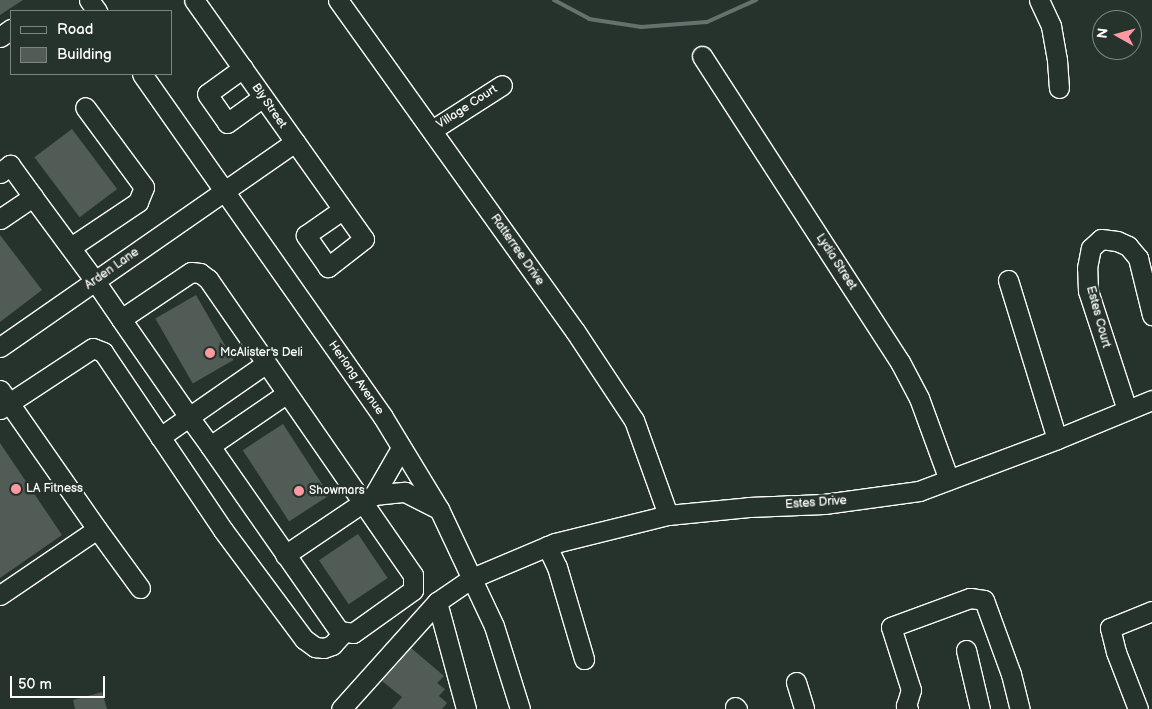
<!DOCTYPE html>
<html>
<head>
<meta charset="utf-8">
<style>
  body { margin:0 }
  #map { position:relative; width:1152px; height:709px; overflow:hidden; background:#26332d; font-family:"Balsamiq Sans",sans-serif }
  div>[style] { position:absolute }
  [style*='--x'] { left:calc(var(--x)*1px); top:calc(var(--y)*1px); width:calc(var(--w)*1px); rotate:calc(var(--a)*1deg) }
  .stream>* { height:4px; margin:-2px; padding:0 2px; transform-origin:2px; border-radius:2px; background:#67706c }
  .building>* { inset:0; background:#515c57; transform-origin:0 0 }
  .roads { filter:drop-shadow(1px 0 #fff) drop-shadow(-1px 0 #fff) drop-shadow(0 1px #fff) drop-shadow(0 -1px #fff) }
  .minor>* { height:19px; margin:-9.5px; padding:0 9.5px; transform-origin:9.5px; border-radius:9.5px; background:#26332d }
  .dots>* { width:14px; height:14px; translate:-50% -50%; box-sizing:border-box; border:2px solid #26332d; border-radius:50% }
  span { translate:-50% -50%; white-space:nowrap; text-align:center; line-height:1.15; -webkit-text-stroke:5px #26332d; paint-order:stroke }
  .street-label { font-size:12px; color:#fff }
  .poi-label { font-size:12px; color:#fff }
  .left { translate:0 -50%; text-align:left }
  .legend { position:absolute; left:10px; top:10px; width:162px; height:65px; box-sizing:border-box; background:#26332d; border:1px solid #7d8581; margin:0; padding:6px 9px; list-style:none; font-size:15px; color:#fff }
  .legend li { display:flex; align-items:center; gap:10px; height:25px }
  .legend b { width:25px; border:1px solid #7d8581 }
  .north { position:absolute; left:1092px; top:10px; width:50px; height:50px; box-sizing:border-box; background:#26332d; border:1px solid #7d8581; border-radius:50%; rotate:277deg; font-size:14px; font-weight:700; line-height:20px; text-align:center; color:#fff }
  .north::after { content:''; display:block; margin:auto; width:18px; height:22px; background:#ff9aa2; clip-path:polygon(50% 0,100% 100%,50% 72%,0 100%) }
  .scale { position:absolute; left:10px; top:676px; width:95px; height:22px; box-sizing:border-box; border:2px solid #fff; border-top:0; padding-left:6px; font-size:15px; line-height:18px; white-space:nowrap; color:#fff; -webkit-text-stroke:4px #26332d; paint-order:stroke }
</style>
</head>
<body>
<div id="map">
  <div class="stream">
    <i style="--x:554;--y:0;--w:40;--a:28"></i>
    <i style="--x:589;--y:19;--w:53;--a:8.7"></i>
    <i style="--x:641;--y:27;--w:66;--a:-4.3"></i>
    <i style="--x:707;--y:22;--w:54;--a:-24.2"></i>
  </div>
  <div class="building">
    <i style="clip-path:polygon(0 0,23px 0,0 15px)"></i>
    <i style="left:72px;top:129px;width:75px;height:47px;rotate:53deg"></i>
    <i style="clip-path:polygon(0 235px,42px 290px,0 322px)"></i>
    <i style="left:196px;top:295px;width:75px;height:47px;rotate:60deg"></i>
    <i style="left:283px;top:424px;width:85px;height:48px;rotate:57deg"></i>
    <i style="clip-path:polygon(0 443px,62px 535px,0 578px)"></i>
    <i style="left:358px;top:534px;width:53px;height:47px;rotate:56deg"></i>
    <i style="clip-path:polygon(411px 648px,444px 676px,437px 683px,445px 689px,439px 696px,447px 703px,442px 709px,392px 709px,402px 697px,382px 681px)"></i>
    <i style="clip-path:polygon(102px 692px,107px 709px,75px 709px,73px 700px)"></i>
  </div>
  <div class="roads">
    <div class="minor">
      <i style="--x:89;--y:0;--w:14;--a:54"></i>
      <i style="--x:338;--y:0;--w:407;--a:54.4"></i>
      <i style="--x:575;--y:331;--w:107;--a:56.5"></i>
      <i style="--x:634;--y:420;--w:101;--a:70.3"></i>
      <i style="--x:1039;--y:0;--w:29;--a:65"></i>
      <i style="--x:1051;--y:26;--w:35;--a:80"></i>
      <i style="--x:1057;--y:60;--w:28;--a:86"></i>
      <i style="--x:0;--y:37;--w:14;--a:-36"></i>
      <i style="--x:702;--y:56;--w:364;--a:57.1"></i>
      <i style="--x:900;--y:362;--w:41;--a:62.2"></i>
      <i style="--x:919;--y:398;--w:87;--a:69.9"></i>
      <i style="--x:243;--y:68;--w:44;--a:144.2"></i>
      <i style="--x:207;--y:94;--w:35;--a:55"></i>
      <i style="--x:227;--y:123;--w:44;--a:-35.8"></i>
      <i style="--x:142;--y:74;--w:419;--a:54.9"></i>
      <i style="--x:383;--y:417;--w:108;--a:58.7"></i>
      <i style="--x:439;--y:509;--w:129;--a:64.8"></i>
      <i style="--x:494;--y:626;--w:87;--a:72.6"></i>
      <i style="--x:432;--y:130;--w:83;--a:-32.7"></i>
      <i style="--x:295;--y:142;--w:119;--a:54.6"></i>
      <i style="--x:364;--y:239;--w:46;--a:142.1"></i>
      <i style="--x:328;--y:267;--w:39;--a:-125"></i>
      <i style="--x:306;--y:235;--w:44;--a:-34.8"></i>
      <i style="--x:0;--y:173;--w:13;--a:-39"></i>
      <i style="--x:10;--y:165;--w:39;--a:54"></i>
      <i style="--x:0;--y:219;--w:40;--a:-34"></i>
      <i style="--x:33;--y:197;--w:104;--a:53.6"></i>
      <i style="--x:95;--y:281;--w:46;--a:55.6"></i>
      <i style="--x:121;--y:319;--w:119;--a:55.2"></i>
      <i style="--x:189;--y:417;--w:36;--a:54"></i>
      <i style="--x:210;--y:446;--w:226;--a:55.1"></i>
      <i style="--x:339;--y:631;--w:14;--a:8"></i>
      <i style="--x:353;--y:633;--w:74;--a:-35.6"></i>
      <i style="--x:413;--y:590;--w:15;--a:-90"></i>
      <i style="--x:413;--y:575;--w:360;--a:-124.7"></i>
      <i style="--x:208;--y:279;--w:10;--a:-143"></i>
      <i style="--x:200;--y:273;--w:9;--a:-174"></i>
      <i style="--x:191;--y:272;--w:84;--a:146.1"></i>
      <i style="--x:71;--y:247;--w:81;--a:-33.9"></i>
      <i style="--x:138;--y:202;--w:16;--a:-68"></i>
      <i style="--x:144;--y:187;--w:99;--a:-126.4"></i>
      <i style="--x:1008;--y:280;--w:166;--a:72.9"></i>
      <i style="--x:0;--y:347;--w:359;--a:-34.8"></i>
      <i style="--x:295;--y:142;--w:174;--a:-125.4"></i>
      <i style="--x:0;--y:390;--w:169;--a:55.1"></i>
      <i style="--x:0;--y:409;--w:111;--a:-33.3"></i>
      <i style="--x:93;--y:348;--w:11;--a:22"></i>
      <i style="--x:103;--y:352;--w:215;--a:56"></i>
      <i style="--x:223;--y:530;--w:136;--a:53.4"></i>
      <i style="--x:304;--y:639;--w:14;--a:36"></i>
      <i style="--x:315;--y:647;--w:9;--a:6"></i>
      <i style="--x:324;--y:648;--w:9;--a:-21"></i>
      <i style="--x:332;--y:645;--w:18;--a:-47"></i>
      <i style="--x:1127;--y:410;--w:125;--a:-108.1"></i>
      <i style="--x:1088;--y:291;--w:23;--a:-92"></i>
      <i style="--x:1087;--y:268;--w:20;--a:-79"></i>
      <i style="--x:1091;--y:248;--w:13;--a:-42"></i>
      <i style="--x:1101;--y:239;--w:16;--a:7"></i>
      <i style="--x:1117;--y:241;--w:12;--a:24"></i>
      <i style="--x:1128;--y:246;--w:16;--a:50"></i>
      <i style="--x:1138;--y:258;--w:59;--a:76.2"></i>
      <i style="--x:160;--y:437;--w:128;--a:-34.8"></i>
      <i style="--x:210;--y:446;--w:92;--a:-34.4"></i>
      <i style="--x:374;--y:495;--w:31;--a:-6"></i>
      <i style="--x:405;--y:492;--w:37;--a:27"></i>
      <i style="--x:547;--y:546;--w:23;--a:65"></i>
      <i style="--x:557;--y:567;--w:96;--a:73.6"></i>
      <i style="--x:285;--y:555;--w:107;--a:-34"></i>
      <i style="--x:374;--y:495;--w:54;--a:-60.1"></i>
      <i style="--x:0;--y:595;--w:117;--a:-34.2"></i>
      <i style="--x:97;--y:529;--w:73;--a:53.9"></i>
      <i style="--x:437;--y:602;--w:111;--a:74.8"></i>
      <i style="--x:966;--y:650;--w:61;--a:76.7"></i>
      <i style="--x:796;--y:682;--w:28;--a:73"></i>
      <i style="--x:735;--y:707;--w:3;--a:45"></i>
      <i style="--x:341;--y:709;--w:144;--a:-48.1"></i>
      <i style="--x:437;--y:602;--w:42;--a:-34.4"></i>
      <i style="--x:472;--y:578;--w:90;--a:-22.9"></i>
      <i style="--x:555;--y:543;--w:116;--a:-13.9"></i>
      <i style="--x:668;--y:515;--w:81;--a:-5.6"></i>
      <i style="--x:749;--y:507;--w:75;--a:-2.3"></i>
      <i style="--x:824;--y:504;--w:96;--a:-7.8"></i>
      <i style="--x:919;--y:491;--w:147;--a:-20.6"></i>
      <i style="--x:1057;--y:439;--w:103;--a:-22.3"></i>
      <i style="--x:908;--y:709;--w:4;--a:-124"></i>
      <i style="--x:906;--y:706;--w:17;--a:-73"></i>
      <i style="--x:911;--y:690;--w:66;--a:-107.6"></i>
      <i style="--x:891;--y:627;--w:84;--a:-20.2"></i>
      <i style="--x:970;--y:598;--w:14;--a:8"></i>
      <i style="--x:984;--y:600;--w:79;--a:70"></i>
      <i style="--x:1011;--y:674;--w:36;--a:76"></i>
      <i style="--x:1138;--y:709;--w:61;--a:-111.1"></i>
      <i style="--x:1116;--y:652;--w:25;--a:-104"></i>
      <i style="--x:1110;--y:628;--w:45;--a:-22"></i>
    </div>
  </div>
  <div class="dots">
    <i style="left:210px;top:353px;background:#ff9aa2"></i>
    <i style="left:16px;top:489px;background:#ff9aa2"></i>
    <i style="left:299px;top:491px;background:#ff9aa2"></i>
  </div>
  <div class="street-label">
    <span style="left:269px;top:106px;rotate:55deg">Bly Street</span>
    <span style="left:467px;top:107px;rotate:-33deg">Village Court</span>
    <span style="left:517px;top:250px;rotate:55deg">Ratterree Drive</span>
    <span style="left:836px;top:262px;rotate:57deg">Lydia Street</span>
    <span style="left:112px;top:269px;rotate:-35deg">Arden Lane</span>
    <span style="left:1098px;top:317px;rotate:75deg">Estes Court</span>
    <span style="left:356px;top:378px;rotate:55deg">Herlong Avenue</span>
    <span style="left:816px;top:503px;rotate:-4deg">Estes Drive</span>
  </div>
  <div class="poi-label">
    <span class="left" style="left:220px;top:353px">McAlister's Deli</span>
    <span class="left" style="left:26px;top:489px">LA Fitness</span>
    <span class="left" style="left:309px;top:491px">Showmars</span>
  </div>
  <ul class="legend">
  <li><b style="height:6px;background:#26332d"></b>Road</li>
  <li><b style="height:14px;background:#515c57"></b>Building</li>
  </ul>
  <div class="north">N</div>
  <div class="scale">50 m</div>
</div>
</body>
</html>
